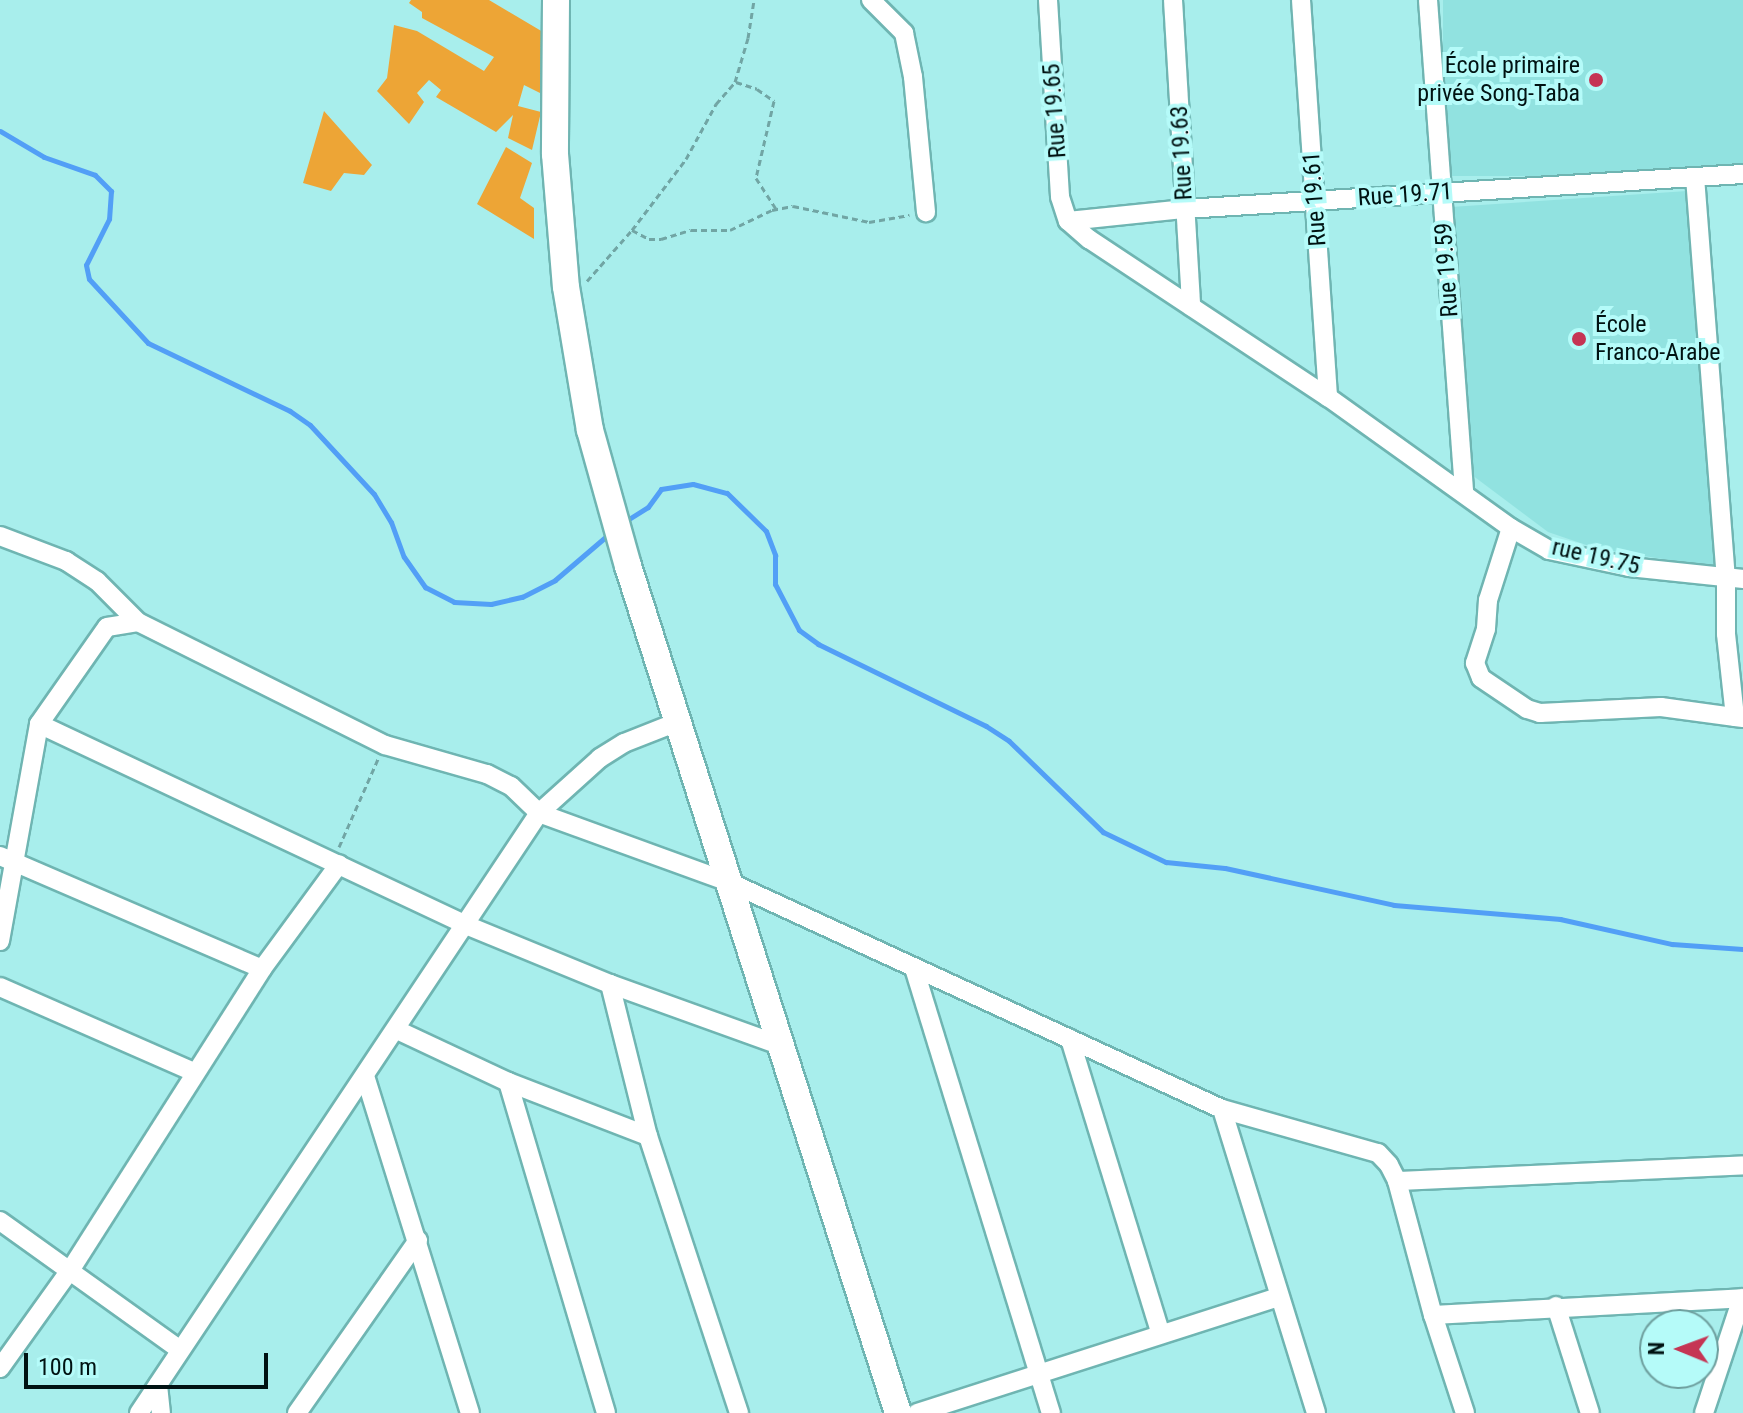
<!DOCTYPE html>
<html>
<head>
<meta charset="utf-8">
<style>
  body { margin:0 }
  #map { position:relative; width:1743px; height:1413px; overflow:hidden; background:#a8eeec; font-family:"Roboto Condensed",sans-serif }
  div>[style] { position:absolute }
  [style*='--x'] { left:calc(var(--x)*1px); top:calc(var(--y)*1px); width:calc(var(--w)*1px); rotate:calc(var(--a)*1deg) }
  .built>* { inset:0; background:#91e2e0; transform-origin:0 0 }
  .green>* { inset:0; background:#eda536 }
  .stream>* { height:5px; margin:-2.5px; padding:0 2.5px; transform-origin:2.5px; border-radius:2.5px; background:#529ff6 }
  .path>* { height:3px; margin-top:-1.5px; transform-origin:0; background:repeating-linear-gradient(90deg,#71a5a4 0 6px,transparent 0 10px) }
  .roads { filter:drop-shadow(2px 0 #6fb5b2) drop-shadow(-2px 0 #6fb5b2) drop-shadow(0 2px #6fb5b2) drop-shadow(0 -2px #6fb5b2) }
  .street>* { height:18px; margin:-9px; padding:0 9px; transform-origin:9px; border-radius:9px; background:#fff }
  .secondary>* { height:26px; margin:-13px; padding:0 13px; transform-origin:13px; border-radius:13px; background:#fff }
  .dots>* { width:22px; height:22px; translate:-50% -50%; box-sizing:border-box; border:4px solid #b5fbf9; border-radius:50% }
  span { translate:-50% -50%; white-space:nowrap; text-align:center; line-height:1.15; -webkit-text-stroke:8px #b5fbf9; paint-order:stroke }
  .poi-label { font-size:24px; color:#001212 }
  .right { translate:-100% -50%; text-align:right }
  .left { translate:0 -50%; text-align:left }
  .street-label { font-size:24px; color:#001212 }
  .north { position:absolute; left:1639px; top:1309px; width:80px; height:80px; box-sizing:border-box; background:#b5fbf9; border:2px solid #6d9e9d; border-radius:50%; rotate:271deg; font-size:22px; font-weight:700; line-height:32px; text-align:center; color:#001212 }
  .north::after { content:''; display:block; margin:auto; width:28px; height:36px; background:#c53554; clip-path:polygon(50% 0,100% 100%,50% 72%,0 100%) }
  .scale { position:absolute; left:24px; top:1353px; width:244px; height:36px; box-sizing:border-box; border:4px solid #001212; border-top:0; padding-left:10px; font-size:24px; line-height:28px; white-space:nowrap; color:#001212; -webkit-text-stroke:6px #b5fbf9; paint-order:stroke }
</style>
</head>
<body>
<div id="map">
  <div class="built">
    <i style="left:1443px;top:0;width:300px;height:176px"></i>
    <i style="clip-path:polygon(1687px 191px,1715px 567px,1598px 549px,1548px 532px,1468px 472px,1451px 207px)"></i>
  </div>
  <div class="green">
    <i style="clip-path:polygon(411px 0,489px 0,543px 32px,542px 94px,524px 85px,518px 106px,541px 112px,532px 150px,508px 138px,513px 115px,496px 132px,436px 97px,441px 90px,429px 80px,417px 93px,424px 102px,409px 124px,377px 91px,387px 78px,394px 25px,417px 31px,484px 71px,494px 57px,422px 18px,422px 12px,409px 3px)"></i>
    <i style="clip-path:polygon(324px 111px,372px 165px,364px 175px,344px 173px,331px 191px,303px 183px)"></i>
    <i style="clip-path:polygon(506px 147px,532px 163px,520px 198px,534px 208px,534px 239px,477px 204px)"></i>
  </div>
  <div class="stream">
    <i style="--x:0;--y:131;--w:51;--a:30.6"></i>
    <i style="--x:44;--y:157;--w:54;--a:19.4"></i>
    <i style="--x:95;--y:175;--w:23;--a:45"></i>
    <i style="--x:111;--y:191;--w:28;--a:94"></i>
    <i style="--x:109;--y:219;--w:51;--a:116.6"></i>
    <i style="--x:86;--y:265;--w:14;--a:78"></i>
    <i style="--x:89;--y:279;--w:87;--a:47.3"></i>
    <i style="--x:148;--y:343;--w:157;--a:25.6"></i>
    <i style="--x:290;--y:411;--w:24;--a:35"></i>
    <i style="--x:310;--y:425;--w:94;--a:47.2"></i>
    <i style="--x:374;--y:494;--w:33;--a:59"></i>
    <i style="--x:391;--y:522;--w:37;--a:70"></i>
    <i style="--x:404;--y:557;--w:37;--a:55"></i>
    <i style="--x:425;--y:587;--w:33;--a:27"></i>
    <i style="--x:454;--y:602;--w:37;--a:3"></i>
    <i style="--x:491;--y:604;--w:32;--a:-13"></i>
    <i style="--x:522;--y:597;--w:37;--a:-27"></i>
    <i style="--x:555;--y:580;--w:72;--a:-40.5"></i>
    <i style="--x:624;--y:522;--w:28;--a:-32"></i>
    <i style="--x:648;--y:507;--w:22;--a:-54"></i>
    <i style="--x:661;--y:489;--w:32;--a:-9"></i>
    <i style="--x:693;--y:484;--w:35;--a:15"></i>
    <i style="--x:727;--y:493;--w:54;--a:44.3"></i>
    <i style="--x:766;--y:531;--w:26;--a:69"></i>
    <i style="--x:775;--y:555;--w:29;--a:90"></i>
    <i style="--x:775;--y:584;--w:52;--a:62.4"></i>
    <i style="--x:799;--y:630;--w:24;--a:36"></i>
    <i style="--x:818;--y:644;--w:187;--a:26"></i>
    <i style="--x:986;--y:726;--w:27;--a:33"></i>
    <i style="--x:1009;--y:741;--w:131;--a:44.1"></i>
    <i style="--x:1103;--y:832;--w:70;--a:25.5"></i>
    <i style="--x:1166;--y:862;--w:59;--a:5.8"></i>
    <i style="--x:1225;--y:868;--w:173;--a:12.3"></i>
    <i style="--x:1394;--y:905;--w:167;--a:4.8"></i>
    <i style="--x:1560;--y:919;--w:115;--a:12.6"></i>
    <i style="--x:1672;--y:944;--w:71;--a:4"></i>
  </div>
  <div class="path">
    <i style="--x:736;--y:82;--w:22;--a:18"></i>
    <i style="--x:757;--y:89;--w:21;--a:35"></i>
    <i style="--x:774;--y:101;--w:79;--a:103.2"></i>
    <i style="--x:756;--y:178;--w:37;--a:57"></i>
    <i style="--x:632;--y:230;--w:19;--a:28"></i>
    <i style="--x:649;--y:239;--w:12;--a:0"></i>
    <i style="--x:661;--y:239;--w:31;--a:-17"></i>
    <i style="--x:691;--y:230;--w:39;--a:0"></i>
    <i style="--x:730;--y:230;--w:47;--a:-25.5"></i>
    <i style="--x:772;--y:210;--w:21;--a:-11"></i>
    <i style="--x:793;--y:206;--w:78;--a:11.9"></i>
    <i style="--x:869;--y:222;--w:41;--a:-9.9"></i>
    <i style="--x:587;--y:281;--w:68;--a:-48.6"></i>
    <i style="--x:632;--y:230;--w:89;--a:-52.7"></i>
    <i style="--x:686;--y:159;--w:63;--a:-61.4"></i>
    <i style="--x:716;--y:104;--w:29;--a:-49"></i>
    <i style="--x:735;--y:82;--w:46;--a:-73.5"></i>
    <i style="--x:748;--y:38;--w:38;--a:-81"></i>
    <i style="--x:339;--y:847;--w:96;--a:-66.1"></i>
  </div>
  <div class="roads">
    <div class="street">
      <i style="--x:871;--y:0;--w:47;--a:45"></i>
      <i style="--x:904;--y:33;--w:45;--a:78.4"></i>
      <i style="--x:913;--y:77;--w:136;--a:84.5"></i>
      <i style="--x:1048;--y:0;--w:197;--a:86.5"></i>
      <i style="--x:1060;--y:197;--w:25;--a:72"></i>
      <i style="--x:1173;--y:0;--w:307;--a:86.6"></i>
      <i style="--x:1301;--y:0;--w:398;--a:86.1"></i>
      <i style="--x:1428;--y:0;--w:494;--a:85.8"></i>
      <i style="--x:1695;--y:177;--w:404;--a:85.6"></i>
      <i style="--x:1726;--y:580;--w:54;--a:90"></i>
      <i style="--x:1726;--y:634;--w:83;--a:83.8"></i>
      <i style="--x:1735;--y:717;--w:8;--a:7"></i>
      <i style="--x:1068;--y:221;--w:28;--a:41"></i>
      <i style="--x:1089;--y:239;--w:287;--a:33.5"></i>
      <i style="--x:1328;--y:397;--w:225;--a:35.6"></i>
      <i style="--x:1511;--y:528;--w:44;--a:30.1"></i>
      <i style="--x:1549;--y:550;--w:82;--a:12"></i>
      <i style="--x:1629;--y:567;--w:115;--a:6"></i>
      <i style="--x:1068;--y:221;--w:118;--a:-5.9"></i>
      <i style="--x:1185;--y:209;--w:559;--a:-3.59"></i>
      <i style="--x:1511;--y:528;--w:76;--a:107.7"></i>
      <i style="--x:1488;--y:600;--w:29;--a:94"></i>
      <i style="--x:1486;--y:629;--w:36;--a:108"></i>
      <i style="--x:1475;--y:663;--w:16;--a:68"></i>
      <i style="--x:1481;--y:678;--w:55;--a:34"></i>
      <i style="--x:1527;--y:709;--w:14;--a:17"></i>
      <i style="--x:1540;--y:713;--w:121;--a:-2.8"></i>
      <i style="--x:1661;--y:707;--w:75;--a:7.7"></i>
      <i style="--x:0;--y:536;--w:71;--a:20.7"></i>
      <i style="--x:66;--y:561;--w:37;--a:33"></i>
      <i style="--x:97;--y:581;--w:58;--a:45"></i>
      <i style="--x:138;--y:622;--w:276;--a:26.5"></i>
      <i style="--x:385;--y:745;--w:106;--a:15.9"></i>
      <i style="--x:487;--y:774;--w:27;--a:27"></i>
      <i style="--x:511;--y:786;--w:39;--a:44"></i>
      <i style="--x:539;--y:813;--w:204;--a:20"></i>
      <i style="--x:731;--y:883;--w:541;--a:24.72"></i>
      <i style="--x:1222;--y:1109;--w:162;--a:15.8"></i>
      <i style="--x:1378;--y:1153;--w:16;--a:47"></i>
      <i style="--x:1389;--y:1165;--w:18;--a:63"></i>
      <i style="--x:1397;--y:1181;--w:346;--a:-2.6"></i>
      <i style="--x:39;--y:724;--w:472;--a:25.2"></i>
      <i style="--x:466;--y:925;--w:156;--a:22.3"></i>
      <i style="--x:610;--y:984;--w:180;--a:19.8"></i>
      <i style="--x:0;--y:856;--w:285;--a:23.3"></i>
      <i style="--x:0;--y:941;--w:220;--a:-79.8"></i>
      <i style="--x:39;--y:724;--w:118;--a:-55"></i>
      <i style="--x:107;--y:627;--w:31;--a:-9"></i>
      <i style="--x:914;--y:968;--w:466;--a:72.9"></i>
      <i style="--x:610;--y:984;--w:157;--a:76"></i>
      <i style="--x:648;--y:1136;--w:292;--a:71.8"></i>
      <i style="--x:0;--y:987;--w:212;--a:23.7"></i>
      <i style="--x:397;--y:1030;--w:123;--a:25.1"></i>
      <i style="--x:508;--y:1082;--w:150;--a:21.1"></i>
      <i style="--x:1070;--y:1039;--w:307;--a:72.9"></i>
      <i style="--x:365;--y:1076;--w:353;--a:72.7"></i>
      <i style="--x:508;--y:1082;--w:345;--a:73.5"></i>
      <i style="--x:1222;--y:1109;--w:318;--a:72.8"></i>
      <i style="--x:1397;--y:1181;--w:139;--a:75"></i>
      <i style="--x:1433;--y:1315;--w:103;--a:71.9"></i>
      <i style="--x:0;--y:1221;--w:221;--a:35.6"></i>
      <i style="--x:1556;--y:1306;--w:112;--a:72.4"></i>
      <i style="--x:1433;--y:1315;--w:310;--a:-3.1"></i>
      <i style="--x:0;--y:1368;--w:122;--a:-54.4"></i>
      <i style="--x:71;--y:1269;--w:356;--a:-57.5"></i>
      <i style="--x:262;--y:969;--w:130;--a:-53.7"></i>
      <i style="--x:158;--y:1385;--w:28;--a:84"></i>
      <i style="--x:139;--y:1413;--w:721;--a:-56.31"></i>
      <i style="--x:539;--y:813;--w:82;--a:-42"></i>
      <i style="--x:600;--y:758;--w:28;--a:-32"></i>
      <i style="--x:624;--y:743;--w:57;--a:-21.6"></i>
      <i style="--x:297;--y:1413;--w:211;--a:-55"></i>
      <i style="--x:917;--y:1413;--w:380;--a:-17.8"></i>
      <i style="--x:1704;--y:1413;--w:121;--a:-71.7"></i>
    </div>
    <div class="secondary">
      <i style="--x:556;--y:0;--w:154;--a:90.4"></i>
      <i style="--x:555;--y:154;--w:133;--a:85.3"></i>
      <i style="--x:566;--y:287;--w:145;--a:80.5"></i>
      <i style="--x:590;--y:430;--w:141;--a:74.4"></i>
      <i style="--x:628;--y:566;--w:889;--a:72.32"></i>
    </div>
  </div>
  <div class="dots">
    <i style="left:1596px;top:80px;background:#c53554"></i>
    <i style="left:1579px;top:339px;background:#c53554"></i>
  </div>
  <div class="poi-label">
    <span class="right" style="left:1580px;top:80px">École primaire<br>privée Song-Taba</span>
    <span class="left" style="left:1595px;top:339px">École<br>Franco-Arabe</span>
  </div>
  <div class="street-label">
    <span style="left:1055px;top:111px;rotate:-94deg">Rue 19.65</span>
    <span style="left:1182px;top:153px;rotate:-93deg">Rue 19.63</span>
    <span style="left:1405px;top:195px;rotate:-4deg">Rue 19.71</span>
    <span style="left:1315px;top:199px;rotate:-94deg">Rue 19.61</span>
    <span style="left:1447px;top:270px;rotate:-94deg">Rue 19.59</span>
    <span style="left:1596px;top:557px;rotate:13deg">rue 19.75</span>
  </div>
  <div class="north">N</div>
  <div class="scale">100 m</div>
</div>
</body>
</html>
